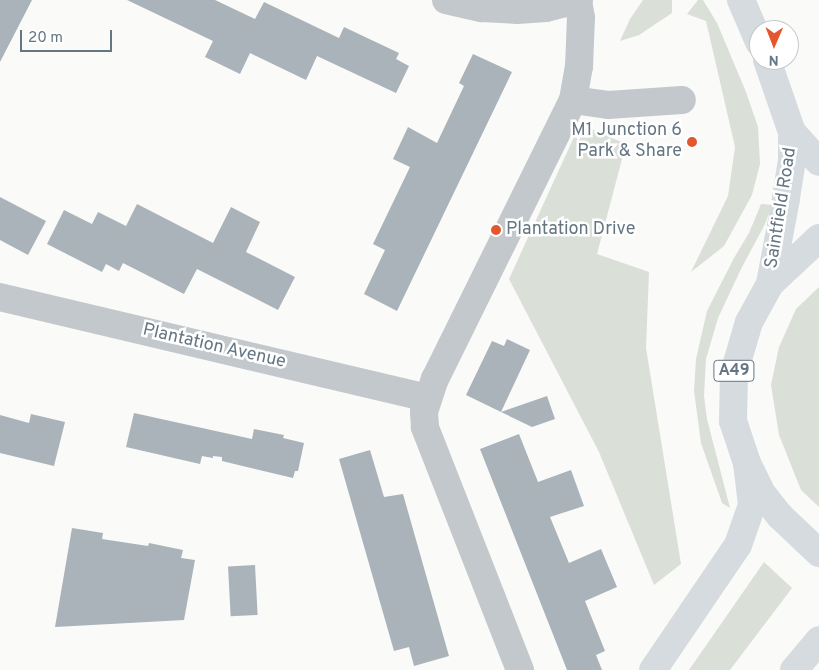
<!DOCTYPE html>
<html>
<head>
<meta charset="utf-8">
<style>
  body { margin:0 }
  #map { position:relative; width:819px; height:670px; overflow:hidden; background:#fafaf8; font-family:Overpass,sans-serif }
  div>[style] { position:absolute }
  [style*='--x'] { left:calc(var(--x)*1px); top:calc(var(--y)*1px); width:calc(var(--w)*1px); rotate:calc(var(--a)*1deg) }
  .green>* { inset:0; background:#dadfd7 }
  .building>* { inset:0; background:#aab3b9; transform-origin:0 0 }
  .minor>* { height:28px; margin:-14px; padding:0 14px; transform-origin:14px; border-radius:14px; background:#c3c8cc }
  .major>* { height:28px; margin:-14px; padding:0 14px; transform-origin:14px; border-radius:14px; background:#d6dbdf }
  .highway>* { height:28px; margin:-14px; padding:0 14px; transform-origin:14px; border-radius:14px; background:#d6dbdf }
  .dots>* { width:14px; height:14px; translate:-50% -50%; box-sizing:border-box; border:2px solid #fff; border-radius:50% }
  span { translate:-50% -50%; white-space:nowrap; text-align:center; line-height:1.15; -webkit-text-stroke:5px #fff; paint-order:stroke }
  .shield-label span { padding:1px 4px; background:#fff; border:1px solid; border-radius:4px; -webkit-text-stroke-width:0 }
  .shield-label { font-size:16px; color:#657683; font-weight:700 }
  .poi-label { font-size:18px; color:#657683 }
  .right { translate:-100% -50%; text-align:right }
  .left { translate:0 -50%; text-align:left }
  .street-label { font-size:18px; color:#657683 }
  .north { position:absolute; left:749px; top:20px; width:50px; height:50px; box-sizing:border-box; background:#fff; border:1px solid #c1c8cd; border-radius:50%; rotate:181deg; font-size:14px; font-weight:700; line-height:20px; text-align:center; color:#657683 }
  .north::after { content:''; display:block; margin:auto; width:18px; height:22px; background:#e4572e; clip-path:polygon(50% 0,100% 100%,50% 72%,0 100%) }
  .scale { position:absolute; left:20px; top:30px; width:92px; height:22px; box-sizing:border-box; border:2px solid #657683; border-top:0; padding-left:6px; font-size:15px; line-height:18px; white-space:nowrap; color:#657683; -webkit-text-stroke:4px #fff; paint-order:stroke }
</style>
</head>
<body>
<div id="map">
  <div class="green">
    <i style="clip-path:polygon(643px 0,672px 0,672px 13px,639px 35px,620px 41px,630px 19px)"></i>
    <i style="clip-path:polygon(698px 0,703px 0,717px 23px,746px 92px,758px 127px,760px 164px,752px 195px,724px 246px,691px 272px,728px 196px,735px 147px,706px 21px,687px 14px)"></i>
    <i style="clip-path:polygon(580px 124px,626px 144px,597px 254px,649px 272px,646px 348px,681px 564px,654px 585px,599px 452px,509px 279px)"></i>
    <i style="clip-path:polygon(761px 204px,772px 205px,765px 224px,741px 269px,718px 318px,706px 359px,704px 396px,707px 419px,730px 508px,722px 503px,701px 443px,694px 391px,696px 359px,707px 311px,734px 258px,749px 233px)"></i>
    <i style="clip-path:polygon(819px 287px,819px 507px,801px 490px,779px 435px,771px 385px,779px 347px,796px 309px)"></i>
    <i style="clip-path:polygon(764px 562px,792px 588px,730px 670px,689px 670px)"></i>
  </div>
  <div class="building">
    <i style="clip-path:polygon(0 0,32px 0,0 62px)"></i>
    <i style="clip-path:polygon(127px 0,215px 0,255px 19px,264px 2px,339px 38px,344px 27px,399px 53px,396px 59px,409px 66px,396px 93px,317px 56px,306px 80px,250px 53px,240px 74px,205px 57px,213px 41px)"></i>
    <i style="clip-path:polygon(473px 54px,512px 72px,397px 311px,364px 294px,385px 250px,373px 244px,410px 167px,393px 159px,408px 127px,437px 143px,464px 86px,459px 83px)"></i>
    <i style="clip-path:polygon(0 197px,46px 221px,28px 255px,0 240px)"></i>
    <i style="clip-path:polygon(137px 204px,213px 243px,231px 207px,260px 222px,246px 252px,295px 277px,278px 310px,197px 269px,184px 294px,123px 263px,119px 271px,106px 264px,102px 272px,47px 244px,64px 210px,92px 224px,98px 212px,126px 226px)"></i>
    <i style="clip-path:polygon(507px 339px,530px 350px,501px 412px,466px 395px,492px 341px,504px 346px)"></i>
    <i style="clip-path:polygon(547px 396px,555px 419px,532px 427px,501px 412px)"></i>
    <i style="clip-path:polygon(134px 413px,252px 439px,254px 429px,284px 435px,283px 438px,304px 443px,298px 471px,295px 471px,293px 478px,222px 461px,222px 457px,213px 456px,213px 458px,202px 456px,200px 464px,126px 447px)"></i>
    <i style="clip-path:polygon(31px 414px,65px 422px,54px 466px,0 453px,0 415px,29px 423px)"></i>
    <i style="clip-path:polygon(519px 434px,538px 482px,571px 470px,584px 506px,550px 517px,569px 563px,601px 549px,617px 587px,585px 601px,605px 651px,596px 655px,602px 670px,567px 670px,480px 449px)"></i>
    <i style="clip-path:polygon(370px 450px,384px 497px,403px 494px,449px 656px,414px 666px,409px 647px,394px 651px,339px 459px)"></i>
    <i style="clip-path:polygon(72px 528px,103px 533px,102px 539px,148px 546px,149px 543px,183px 550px,181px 558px,195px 560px,184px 620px,55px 627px)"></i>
    <i style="left:255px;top:565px;width:50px;height:27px;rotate:87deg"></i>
  </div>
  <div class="minor">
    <i style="--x:446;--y:0;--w:37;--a:13"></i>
    <i style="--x:482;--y:8;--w:35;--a:3"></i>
    <i style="--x:517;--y:10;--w:29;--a:-4"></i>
    <i style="--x:546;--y:8;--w:34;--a:-14"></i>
    <i style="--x:573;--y:100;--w:35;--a:8"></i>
    <i style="--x:608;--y:105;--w:74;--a:-3.9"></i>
    <i style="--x:0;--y:297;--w:440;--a:13.3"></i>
    <i style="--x:520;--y:670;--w:261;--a:-111.4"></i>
    <i style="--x:425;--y:427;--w:15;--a:-94"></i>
    <i style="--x:424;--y:412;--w:35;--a:-72"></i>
    <i style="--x:435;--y:379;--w:311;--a:-63.7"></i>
    <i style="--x:573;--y:100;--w:34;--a:-80"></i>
    <i style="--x:579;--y:67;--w:49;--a:-87.7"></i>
    <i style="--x:581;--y:18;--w:17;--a:-100"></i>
  </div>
  <div class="major">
    <i style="--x:741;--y:0;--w:46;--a:66.8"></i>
    <i style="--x:767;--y:60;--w:76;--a:70.9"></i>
    <i style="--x:792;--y:132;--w:28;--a:90"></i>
    <i style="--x:792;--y:160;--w:39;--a:99"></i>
    <i style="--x:786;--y:199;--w:86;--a:100.7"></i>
    <i style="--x:792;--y:132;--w:40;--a:48"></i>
    <i style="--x:819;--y:238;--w:67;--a:136.8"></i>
    <i style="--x:770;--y:284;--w:43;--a:118.9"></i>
    <i style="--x:749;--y:322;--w:53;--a:106.4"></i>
    <i style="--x:734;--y:373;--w:48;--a:91.2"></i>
    <i style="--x:733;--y:421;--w:44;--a:71.6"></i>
    <i style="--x:747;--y:463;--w:32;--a:64"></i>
    <i style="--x:761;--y:492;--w:31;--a:52"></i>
    <i style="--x:780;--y:516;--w:54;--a:43.5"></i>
  </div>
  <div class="highway">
    <i style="--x:653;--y:670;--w:151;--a:-55.8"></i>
    <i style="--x:738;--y:545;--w:42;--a:-70.7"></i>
    <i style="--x:752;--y:505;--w:42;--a:-96.8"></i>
    <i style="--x:794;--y:670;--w:39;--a:-50"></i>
  </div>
  <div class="dots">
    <i style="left:692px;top:142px;background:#e4572e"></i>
    <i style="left:496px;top:230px;background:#e4572e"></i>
  </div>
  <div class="shield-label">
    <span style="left:734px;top:371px">A49</span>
  </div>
  <div class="poi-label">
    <span class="right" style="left:682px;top:142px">M1 Junction 6<br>Park &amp; Share</span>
    <span class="left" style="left:506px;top:230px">Plantation Drive</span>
  </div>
  <div class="street-label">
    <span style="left:782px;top:208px;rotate:-81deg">Saintfield Road</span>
    <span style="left:214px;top:347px;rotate:13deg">Plantation Avenue</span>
  </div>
  <div class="north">N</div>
  <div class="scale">20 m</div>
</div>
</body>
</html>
